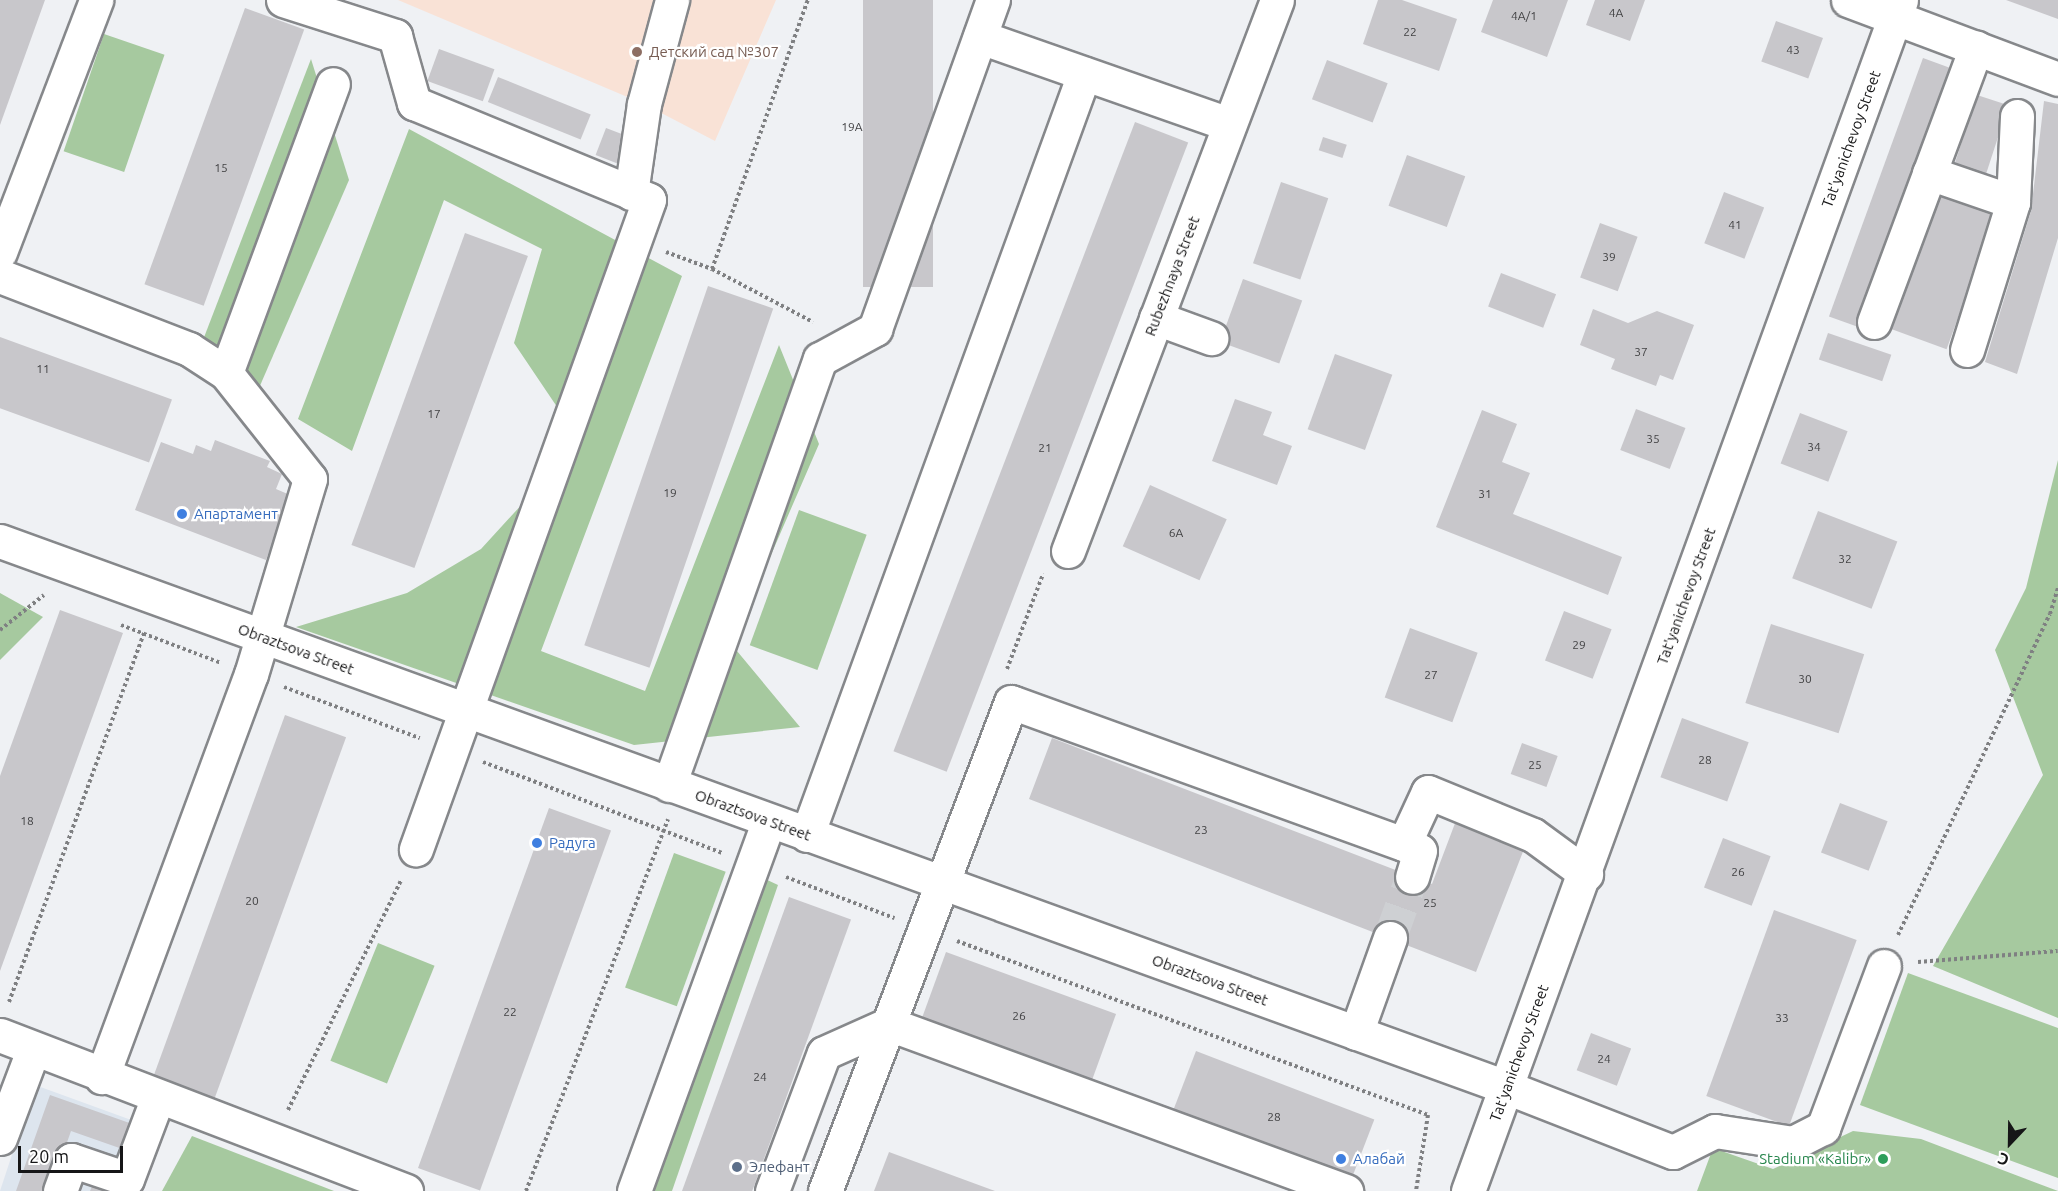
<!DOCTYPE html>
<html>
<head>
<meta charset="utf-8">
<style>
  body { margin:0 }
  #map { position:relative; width:2058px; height:1191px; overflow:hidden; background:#eff1f4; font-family:Ubuntu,sans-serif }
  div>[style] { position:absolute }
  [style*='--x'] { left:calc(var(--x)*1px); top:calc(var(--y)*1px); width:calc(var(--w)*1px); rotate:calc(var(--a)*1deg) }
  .built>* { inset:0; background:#dde5ee }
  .education>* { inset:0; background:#f9e2d6 }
  .green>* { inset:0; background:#a6c99f; transform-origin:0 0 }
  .building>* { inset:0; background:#c8c7cb; transform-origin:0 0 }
  .minor-tunnel>* { height:33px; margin-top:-16.5px; transform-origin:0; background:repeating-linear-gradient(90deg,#ced0d3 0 33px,transparent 0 49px) }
  .path>* { height:4px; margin-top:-2px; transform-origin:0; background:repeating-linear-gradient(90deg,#7f8082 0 3px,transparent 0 6px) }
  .roads { filter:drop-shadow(2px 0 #86888b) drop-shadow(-2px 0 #86888b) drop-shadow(0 2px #86888b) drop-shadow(0 -2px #86888b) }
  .minor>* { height:33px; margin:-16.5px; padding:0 16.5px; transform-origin:16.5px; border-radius:16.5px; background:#fff }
  .dots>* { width:16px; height:16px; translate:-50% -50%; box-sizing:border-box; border:3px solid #fff; border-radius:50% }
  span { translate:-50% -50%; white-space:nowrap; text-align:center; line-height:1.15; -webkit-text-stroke:4.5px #fff; paint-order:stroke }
  .number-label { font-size:12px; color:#424244 }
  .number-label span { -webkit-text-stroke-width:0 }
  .education-label { font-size:15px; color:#785e54 }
  .left { translate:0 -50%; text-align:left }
  .street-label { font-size:15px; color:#161617 }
  .shop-label { font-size:15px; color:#366cbe }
  .leisure-label { font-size:15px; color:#27864d }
  .right { translate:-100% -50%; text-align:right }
  .service-label { font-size:15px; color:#4e5e75 }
  .north { position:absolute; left:1980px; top:1113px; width:60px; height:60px; -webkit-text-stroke:4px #fff; paint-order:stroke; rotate:202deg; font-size:16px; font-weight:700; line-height:24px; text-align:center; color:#161617 }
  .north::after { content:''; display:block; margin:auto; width:21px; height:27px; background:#161617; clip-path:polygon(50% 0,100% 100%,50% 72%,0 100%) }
  .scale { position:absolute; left:18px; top:1146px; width:105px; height:27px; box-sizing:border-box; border:3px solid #161617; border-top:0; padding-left:8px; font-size:18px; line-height:21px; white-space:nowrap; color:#161617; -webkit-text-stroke:4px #fff; paint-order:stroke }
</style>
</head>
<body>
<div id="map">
  <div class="built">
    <i style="clip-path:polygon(35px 1085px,156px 1129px,134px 1191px,0 1191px)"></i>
  </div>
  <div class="education">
    <i style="clip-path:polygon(398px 0,776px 0,715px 141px,644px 104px)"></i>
  </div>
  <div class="green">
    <i style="left:104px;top:34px;width:64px;height:124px;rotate:19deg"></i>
    <i style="clip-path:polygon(311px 59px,349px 180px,259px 388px,193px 366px)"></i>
    <i style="clip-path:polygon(409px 129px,682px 276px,541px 651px,645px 691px,779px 345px,819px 444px,732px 645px,800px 727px,634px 745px,296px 627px,407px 593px,481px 549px,580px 441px,514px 343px,542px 249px,444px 200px,352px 451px,298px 419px)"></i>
    <i style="clip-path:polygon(2058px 460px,2058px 1018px,1933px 966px,2043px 775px,1995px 650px,2026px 588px)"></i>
    <i style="left:799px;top:510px;width:72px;height:144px;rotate:20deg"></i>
    <i style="clip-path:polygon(0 593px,43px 617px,0 660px)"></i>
    <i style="left:674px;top:853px;width:55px;height:143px;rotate:20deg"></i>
    <i style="clip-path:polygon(763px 878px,778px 885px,672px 1191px,647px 1191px)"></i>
    <i style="left:378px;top:943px;width:61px;height:127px;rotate:22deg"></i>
    <i style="clip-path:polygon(1908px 973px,2058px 1028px,2058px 1178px,1860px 1105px)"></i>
    <i style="clip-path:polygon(1853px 1131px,1921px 1139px,2058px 1191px,1697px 1191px,1713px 1148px,1773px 1169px)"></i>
    <i style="clip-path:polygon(192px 1136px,334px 1191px,162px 1191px)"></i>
  </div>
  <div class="building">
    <i style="clip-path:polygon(0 0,45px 0,0 125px)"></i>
    <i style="left:863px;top:0;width:70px;height:287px"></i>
    <i style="clip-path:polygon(1378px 0,1402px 0,1457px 19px,1439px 71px,1363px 44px)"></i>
    <i style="clip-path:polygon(1493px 0,1568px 0,1547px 57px,1481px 32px)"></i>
    <i style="clip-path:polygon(1595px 0,1645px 0,1630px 41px,1586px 25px)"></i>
    <i style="clip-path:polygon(2006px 0,2058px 0,2058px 19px)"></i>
    <i style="left:245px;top:8px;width:63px;height:294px;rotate:20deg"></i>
    <i style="left:1776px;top:21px;width:50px;height:43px;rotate:20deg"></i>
    <i style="left:439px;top:49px;width:59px;height:34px;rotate:20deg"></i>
    <i style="left:1923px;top:58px;width:32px;height:275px;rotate:20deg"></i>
    <i style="left:1327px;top:60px;width:65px;height:42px;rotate:21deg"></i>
    <i style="left:498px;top:77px;width:100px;height:27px;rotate:22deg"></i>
    <i style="left:1977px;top:95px;width:33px;height:77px;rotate:18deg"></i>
    <i style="clip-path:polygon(2044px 101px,2058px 104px,2058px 238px,2017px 374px,1985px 362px,2031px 211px)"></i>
    <i style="left:1135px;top:122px;width:57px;height:674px;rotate:21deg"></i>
    <i style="left:606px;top:128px;width:33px;height:29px;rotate:21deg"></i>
    <i style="left:1323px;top:137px;width:25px;height:14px;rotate:18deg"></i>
    <i style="left:1407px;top:155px;width:62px;height:54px;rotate:20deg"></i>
    <i style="left:1281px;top:182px;width:50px;height:86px;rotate:19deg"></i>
    <i style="left:1936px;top:191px;width:64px;height:145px;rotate:20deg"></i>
    <i style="left:1724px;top:192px;width:43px;height:55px;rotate:21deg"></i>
    <i style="left:1600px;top:223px;width:40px;height:58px;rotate:20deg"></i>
    <i style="left:465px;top:233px;width:67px;height:332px;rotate:20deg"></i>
    <i style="left:1501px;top:273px;width:59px;height:36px;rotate:21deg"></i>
    <i style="left:1243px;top:279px;width:63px;height:67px;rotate:20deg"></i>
    <i style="left:708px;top:286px;width:69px;height:380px;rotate:19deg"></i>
    <i style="clip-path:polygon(1593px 309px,1628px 323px,1657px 311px,1694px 325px,1673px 380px,1660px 375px,1656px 386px,1611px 369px,1615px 359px,1580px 345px)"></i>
    <i style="left:1828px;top:333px;width:67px;height:28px;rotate:19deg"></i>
    <i style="left:0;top:337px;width:183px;height:67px;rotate:20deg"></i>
    <i style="left:1335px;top:354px;width:61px;height:80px;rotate:20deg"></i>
    <i style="clip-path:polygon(1235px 399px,1272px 412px,1263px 435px,1292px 446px,1277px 485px,1212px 461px)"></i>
    <i style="left:1636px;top:409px;width:53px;height:44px;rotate:21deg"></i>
    <i style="clip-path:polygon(1482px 410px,1517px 424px,1502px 462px,1530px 473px,1513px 514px,1622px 557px,1608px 595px,1436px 527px)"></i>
    <i style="left:1800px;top:413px;width:51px;height:54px;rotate:21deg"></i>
    <i style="clip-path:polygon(215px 440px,270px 461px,267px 467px,282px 474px,276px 489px,290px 495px,266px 560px,135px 510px,161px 442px,193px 454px,196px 445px,211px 451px)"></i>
    <i style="left:1150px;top:485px;width:84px;height:67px;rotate:24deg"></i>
    <i style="left:1818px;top:511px;width:85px;height:72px;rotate:21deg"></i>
    <i style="clip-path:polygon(60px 610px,123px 633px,0 971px,0 776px)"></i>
    <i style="left:1564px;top:611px;width:51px;height:53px;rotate:21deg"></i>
    <i style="left:1771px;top:624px;width:98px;height:83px;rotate:18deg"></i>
    <i style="left:1410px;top:628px;width:72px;height:74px;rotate:20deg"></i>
    <i style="left:285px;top:715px;width:65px;height:384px;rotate:20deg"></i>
    <i style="left:1682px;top:718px;width:71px;height:63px;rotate:20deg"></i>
    <i style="clip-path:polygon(1052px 738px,1432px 884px,1457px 818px,1526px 844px,1476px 972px,1029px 799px)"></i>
    <i style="left:1522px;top:743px;width:38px;height:33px;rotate:20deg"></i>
    <i style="left:1840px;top:803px;width:51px;height:53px;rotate:21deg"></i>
    <i style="left:549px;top:808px;width:66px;height:383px;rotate:20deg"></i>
    <i style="left:1723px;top:838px;width:51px;height:53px;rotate:21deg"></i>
    <i style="left:789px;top:897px;width:66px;height:313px;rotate:20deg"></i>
    <i style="left:1774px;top:910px;width:88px;height:198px;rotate:20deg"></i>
    <i style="left:946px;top:952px;width:181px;height:70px;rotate:20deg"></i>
    <i style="left:1591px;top:1033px;width:43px;height:40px;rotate:21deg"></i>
    <i style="left:1196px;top:1051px;width:191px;height:68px;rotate:21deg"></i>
    <i style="clip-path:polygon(50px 1095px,138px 1126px,128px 1151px,71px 1131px,50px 1191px,16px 1191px)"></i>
    <i style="clip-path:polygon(889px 1152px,995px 1191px,874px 1191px)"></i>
    <i style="clip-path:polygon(94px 1182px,125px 1191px,90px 1191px)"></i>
  </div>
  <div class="minor-tunnel">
    <i style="--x:1390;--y:938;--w:65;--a:-70.2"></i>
  </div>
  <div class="path">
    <i style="--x:666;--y:252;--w:49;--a:20.3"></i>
    <i style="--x:712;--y:269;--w:114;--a:27.7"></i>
    <i style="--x:712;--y:269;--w:286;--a:-70.4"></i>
    <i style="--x:121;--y:625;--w:107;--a:20.8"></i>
    <i style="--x:0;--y:630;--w:56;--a:-38.5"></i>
    <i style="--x:1007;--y:669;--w:102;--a:-69.2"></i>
    <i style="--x:284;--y:687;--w:145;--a:20.6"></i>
    <i style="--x:483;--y:762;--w:257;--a:20.8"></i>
    <i style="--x:786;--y:877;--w:116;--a:20.8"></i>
    <i style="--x:1898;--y:935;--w:355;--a:-64.7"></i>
    <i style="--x:2050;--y:614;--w:28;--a:-73"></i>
    <i style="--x:957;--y:941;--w:502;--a:20.28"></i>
    <i style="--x:1428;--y:1115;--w:77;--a:99"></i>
    <i style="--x:1918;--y:962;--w:140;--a:-4.5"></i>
    <i style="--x:9;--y:1002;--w:393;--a:-69.9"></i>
    <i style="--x:288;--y:1110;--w:256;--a:-63.8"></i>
    <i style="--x:526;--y:1191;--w:398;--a:-69.1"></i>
  </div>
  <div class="roads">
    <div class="minor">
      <i style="--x:283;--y:0;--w:118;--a:17.8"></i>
      <i style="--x:395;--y:36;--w:70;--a:74.2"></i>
      <i style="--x:414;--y:103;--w:254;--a:22.4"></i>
      <i style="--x:649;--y:200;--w:690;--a:109.75"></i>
      <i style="--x:1848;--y:0;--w:224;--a:20.6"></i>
      <i style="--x:980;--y:37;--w:248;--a:19.3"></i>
      <i style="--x:1929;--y:173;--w:89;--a:19"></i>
      <i style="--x:631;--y:193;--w:90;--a:-81.7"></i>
      <i style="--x:644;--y:104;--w:108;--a:-74.9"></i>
      <i style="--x:0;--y:252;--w:270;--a:-69.1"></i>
      <i style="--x:0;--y:276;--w:203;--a:21.1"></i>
      <i style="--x:189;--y:349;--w:44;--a:33"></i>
      <i style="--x:226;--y:373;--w:135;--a:51.6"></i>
      <i style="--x:310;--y:479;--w:204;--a:106.8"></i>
      <i style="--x:251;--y:674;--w:430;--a:110.3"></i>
      <i style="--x:1156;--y:318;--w:59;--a:20"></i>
      <i style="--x:1874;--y:322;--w:293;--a:-69.6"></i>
      <i style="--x:1967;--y:350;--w:155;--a:-72.7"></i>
      <i style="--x:2013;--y:202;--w:86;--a:-87.3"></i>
      <i style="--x:226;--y:373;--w:308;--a:-69.7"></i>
      <i style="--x:0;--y:541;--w:1602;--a:19.93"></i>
      <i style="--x:1506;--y:1087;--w:179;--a:21.3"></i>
      <i style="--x:1673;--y:1152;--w:47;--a:-26.6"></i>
      <i style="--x:1715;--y:1131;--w:79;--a:8.7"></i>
      <i style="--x:1793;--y:1143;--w:34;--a:-27"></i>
      <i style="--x:1823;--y:1128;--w:173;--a:-69.4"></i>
      <i style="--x:1068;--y:551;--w:589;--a:-69.23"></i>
      <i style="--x:669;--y:785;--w:452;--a:-70.5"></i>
      <i style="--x:820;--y:359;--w:63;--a:-28.6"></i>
      <i style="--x:875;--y:329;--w:350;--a:-70.3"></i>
      <i style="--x:807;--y:835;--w:810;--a:-70"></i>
      <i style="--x:1404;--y:844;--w:17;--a:24"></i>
      <i style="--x:1420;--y:851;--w:27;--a:107"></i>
      <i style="--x:1356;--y:1033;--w:101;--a:-70.3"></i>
      <i style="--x:0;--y:1035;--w:435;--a:21"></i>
      <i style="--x:0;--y:1138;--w:94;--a:-69.4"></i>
      <i style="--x:60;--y:1191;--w:33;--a:-70"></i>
      <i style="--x:71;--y:1160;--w:59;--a:18.7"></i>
      <i style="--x:127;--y:1179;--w:88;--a:-69.3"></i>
      <i style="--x:634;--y:1191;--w:394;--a:-70"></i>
      <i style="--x:772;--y:1191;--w:147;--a:-69.4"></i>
      <i style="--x:824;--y:1053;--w:71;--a:-24"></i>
      <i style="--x:889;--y:1024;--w:487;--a:20.1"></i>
      <i style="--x:825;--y:1191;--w:523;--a:-69.17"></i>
      <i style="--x:1011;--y:702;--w:418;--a:19.9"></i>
      <i style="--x:1404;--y:844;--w:57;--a:-65.2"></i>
      <i style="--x:1428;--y:792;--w:113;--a:22.3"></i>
      <i style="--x:1533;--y:835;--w:66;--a:36.3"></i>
      <i style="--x:1468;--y:1191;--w:1267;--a:-70.02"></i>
    </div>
  </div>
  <div class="dots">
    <i style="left:637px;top:52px;background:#8d6e63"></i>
    <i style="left:182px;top:514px;background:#3f7fe0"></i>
    <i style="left:537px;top:843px;background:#3f7fe0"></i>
    <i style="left:1341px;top:1159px;background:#3f7fe0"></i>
    <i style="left:1883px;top:1159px;background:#2e9e5b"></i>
    <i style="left:737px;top:1167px;background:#5c6f8a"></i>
  </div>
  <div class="number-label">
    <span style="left:1616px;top:13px">4А</span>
    <span style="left:1524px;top:16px">4А/1</span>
    <span style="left:1410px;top:32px">22</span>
    <span style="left:1793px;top:50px">43</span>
    <span style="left:852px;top:127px">19А</span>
    <span style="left:221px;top:168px">15</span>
    <span style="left:1735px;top:225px">41</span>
    <span style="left:1609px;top:257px">39</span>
    <span style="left:1641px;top:352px">37</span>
    <span style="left:43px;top:369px">11</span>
    <span style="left:434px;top:414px">17</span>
    <span style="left:1653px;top:439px">35</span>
    <span style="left:1814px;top:447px">34</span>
    <span style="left:1045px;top:448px">21</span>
    <span style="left:670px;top:493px">19</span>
    <span style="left:1485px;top:494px">31</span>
    <span style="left:1176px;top:533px">6А</span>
    <span style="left:1845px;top:559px">32</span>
    <span style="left:1579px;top:645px">29</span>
    <span style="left:1431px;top:675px">27</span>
    <span style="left:1805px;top:679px">30</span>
    <span style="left:1705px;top:760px">28</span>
    <span style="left:1535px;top:765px">25</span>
    <span style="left:27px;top:821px">18</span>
    <span style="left:1201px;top:830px">23</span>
    <span style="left:1738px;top:872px">26</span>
    <span style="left:252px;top:901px">20</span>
    <span style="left:1430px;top:903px">25</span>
    <span style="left:510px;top:1012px">22</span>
    <span style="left:1019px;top:1016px">26</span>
    <span style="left:1782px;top:1018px">33</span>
    <span style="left:1604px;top:1059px">24</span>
    <span style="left:760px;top:1077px">24</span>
    <span style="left:1274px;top:1117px">28</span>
  </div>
  <div class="education-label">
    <span class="left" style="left:649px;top:52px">Детский сад №307</span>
  </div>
  <div class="street-label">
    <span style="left:1851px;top:139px;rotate:-70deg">Tat'yanichevoy Street</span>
    <span style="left:1172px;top:276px;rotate:-69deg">Rubezhnaya Street</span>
    <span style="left:1686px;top:596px;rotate:-70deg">Tat'yanichevoy Street</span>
    <span style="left:296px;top:649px;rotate:20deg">Obraztsova Street</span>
    <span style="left:753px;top:815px;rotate:20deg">Obraztsova Street</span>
    <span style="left:1210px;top:980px;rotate:20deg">Obraztsova Street</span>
    <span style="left:1519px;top:1053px;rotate:-70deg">Tat'yanichevoy Street</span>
  </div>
  <div class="shop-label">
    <span class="left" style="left:194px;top:514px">Апартамент</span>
    <span class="left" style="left:549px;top:843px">Радуга</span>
    <span class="left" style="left:1353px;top:1159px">Алабай</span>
  </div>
  <div class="leisure-label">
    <span class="right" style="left:1871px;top:1159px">Stadium «Kalibr»</span>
  </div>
  <div class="service-label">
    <span class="left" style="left:749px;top:1167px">Элефант</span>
  </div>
  <div class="north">С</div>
  <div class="scale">20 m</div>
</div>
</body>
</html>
